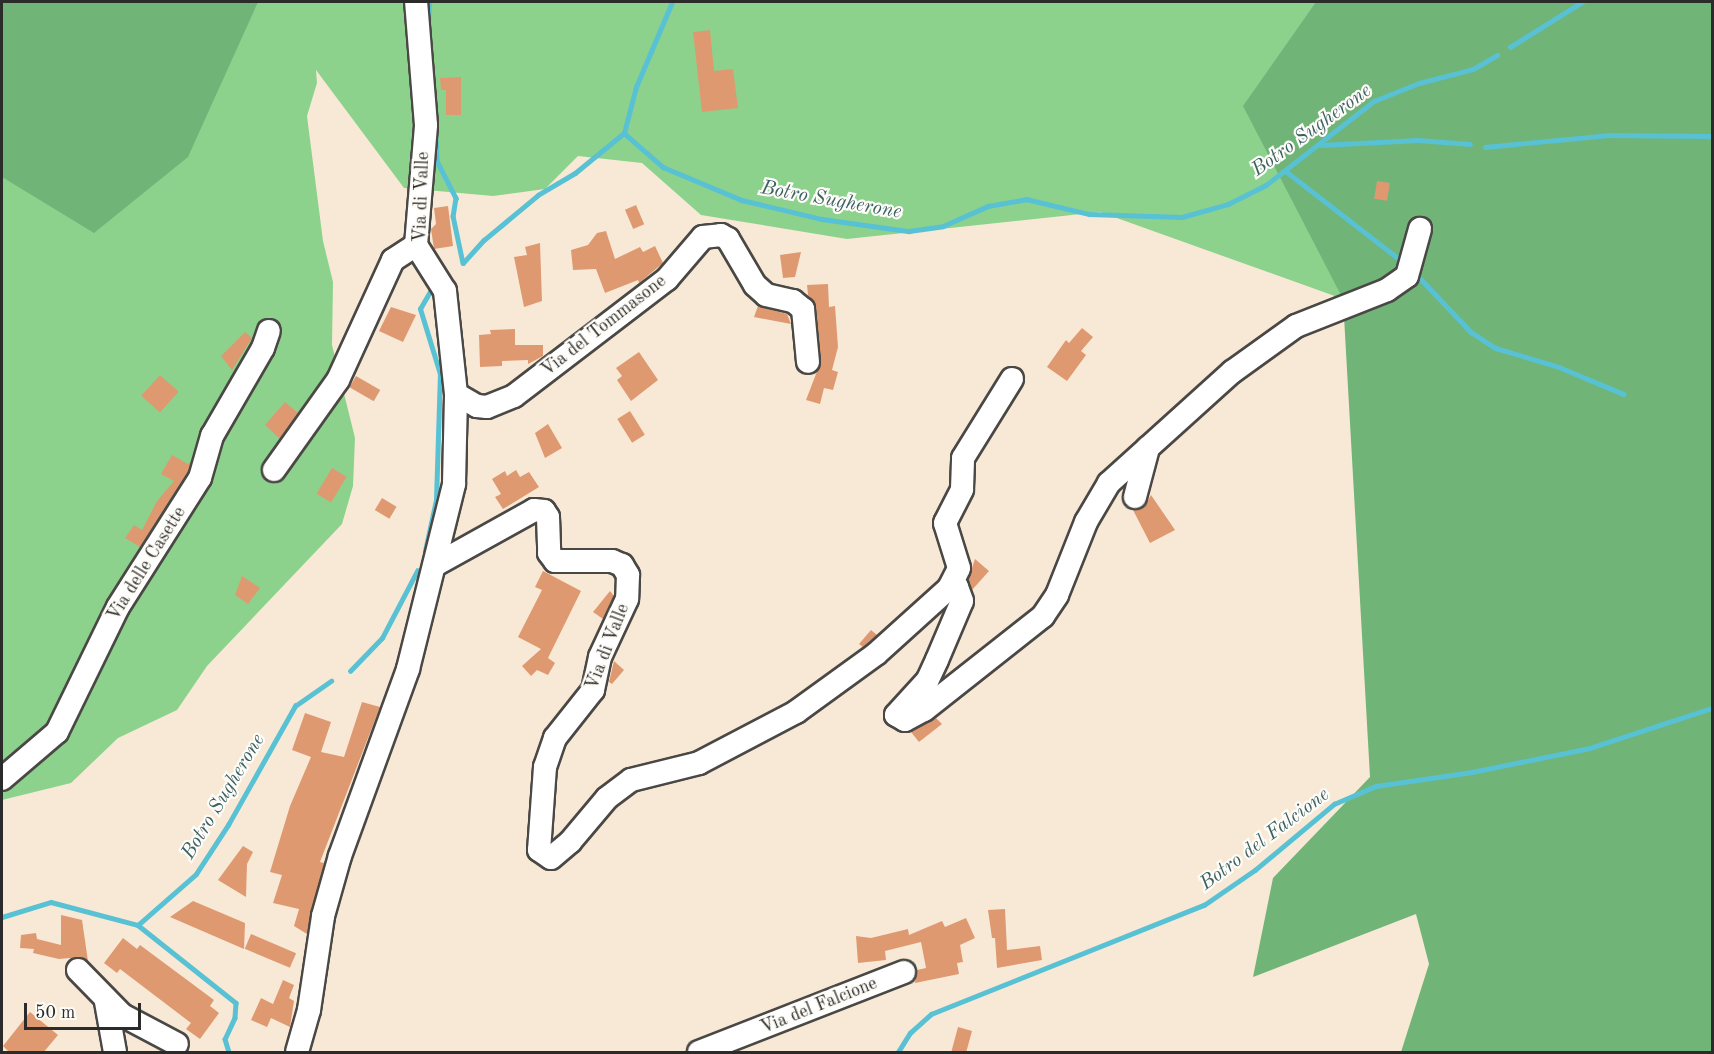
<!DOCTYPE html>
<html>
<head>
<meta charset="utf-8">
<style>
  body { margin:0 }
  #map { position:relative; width:1714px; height:1054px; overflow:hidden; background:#f8e9d6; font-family:"Old Standard TT",serif }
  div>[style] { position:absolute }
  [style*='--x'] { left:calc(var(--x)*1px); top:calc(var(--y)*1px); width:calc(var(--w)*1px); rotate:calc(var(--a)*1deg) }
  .green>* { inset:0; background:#8cd28d }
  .forest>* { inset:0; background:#71b478 }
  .stream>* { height:4.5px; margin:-2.25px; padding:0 2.25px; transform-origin:2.25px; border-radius:2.25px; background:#58c1d4 }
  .building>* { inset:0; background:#df9971; transform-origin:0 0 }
  .roads { filter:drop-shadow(2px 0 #4a4845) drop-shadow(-2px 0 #4a4845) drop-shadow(0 2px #4a4845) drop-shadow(0 -2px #4a4845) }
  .minor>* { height:22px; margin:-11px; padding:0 11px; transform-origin:11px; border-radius:11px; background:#fff }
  span { translate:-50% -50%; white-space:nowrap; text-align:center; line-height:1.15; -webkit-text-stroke:4.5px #fdfcf7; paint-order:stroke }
  .street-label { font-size:18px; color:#2b2b2b }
  .water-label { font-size:20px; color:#3b6066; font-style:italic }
  .frame { position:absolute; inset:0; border:3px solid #2b2b2b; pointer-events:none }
  .scale { position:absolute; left:24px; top:1003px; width:117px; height:27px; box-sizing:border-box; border:3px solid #2b2b2b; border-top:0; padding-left:8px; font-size:18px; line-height:21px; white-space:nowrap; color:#2b2b2b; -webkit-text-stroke:4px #fdfcf7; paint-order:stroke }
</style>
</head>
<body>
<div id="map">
  <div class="green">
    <i style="clip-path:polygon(2px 2px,1316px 2px,1343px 299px,1100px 212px,847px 239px,701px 215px,642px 163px,578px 156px,545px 189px,493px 196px,404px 188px,316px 70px,317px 83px,307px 116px,323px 241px,333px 282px,332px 345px,355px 438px,353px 486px,342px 524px,207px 666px,177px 710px,118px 738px,71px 783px,2px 800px)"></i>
  </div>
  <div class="forest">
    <i style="clip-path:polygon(2px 2px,258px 2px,188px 157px,94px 233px,2px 177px)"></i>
    <i style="clip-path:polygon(1316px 2px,1712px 2px,1712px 1052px,1401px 1052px,1429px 964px,1416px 914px,1253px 977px,1273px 878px,1370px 777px,1343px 299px,1243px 106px)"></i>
  </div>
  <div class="stream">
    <i style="--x:428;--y:26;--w:24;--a:-88"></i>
    <i style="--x:1510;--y:47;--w:85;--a:-32"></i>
    <i style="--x:624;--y:133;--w:52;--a:41.1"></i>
    <i style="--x:663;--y:167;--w:86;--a:22.7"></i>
    <i style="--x:742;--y:200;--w:82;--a:13.4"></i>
    <i style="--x:822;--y:219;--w:88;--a:7.9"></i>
    <i style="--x:909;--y:231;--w:34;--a:-8"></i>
    <i style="--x:943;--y:226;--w:49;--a:-24"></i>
    <i style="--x:988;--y:206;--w:39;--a:-10"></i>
    <i style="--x:1026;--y:199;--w:65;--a:13.4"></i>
    <i style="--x:1089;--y:214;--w:93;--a:1.8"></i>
    <i style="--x:1182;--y:217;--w:48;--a:-15.8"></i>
    <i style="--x:1228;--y:204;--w:42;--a:-26.6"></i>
    <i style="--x:1266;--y:185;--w:137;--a:-37.9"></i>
    <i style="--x:1374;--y:101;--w:48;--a:-21.8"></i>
    <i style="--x:1419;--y:83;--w:56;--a:-14.5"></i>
    <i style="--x:1473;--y:69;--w:28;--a:-30"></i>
    <i style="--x:624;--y:133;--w:48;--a:-75.4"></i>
    <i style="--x:636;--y:87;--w:92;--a:-67"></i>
    <i style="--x:436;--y:139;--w:22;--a:87"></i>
    <i style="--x:437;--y:161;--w:42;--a:62.8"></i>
    <i style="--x:456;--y:198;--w:18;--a:99"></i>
    <i style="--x:453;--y:216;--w:48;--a:78"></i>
    <i style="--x:1321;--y:145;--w:97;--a:-3"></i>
    <i style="--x:1418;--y:140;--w:52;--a:4.4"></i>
    <i style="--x:1485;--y:147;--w:126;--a:-5.5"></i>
    <i style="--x:1610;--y:135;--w:102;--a:0.6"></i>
    <i style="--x:1287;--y:172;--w:147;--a:37.8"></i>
    <i style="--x:463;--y:263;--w:31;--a:-48"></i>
    <i style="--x:484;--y:240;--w:70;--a:-39.8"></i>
    <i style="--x:538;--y:195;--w:43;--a:-30.7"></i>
    <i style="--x:575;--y:173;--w:63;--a:-39.2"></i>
    <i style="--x:1419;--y:277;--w:76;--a:46.6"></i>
    <i style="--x:1471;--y:332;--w:30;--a:33"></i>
    <i style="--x:1496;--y:348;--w:66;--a:16.8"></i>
    <i style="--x:1559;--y:367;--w:70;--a:22.6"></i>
    <i style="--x:425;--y:551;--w:52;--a:-77.8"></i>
    <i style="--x:436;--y:500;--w:126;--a:-88.2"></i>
    <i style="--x:440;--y:374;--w:68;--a:-107.1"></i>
    <i style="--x:420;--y:309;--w:20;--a:-60"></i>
    <i style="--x:350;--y:671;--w:46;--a:-45.9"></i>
    <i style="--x:382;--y:638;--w:76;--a:-62.4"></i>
    <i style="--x:2;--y:917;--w:51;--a:-17"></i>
    <i style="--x:51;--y:902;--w:90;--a:14.8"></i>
    <i style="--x:138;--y:925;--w:125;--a:38.5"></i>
    <i style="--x:236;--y:1003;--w:15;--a:94"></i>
    <i style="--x:235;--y:1018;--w:23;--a:115"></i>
    <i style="--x:225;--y:1039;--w:14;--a:73"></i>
    <i style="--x:138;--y:925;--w:77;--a:-41.3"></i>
    <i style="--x:196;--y:874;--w:59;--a:-56.9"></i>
    <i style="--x:228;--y:825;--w:137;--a:-60.6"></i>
    <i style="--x:295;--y:706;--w:44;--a:-34.8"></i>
    <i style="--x:898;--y:1052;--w:22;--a:-58"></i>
    <i style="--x:910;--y:1033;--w:28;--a:-42"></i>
    <i style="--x:931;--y:1014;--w:294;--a:-21.8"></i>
    <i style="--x:1204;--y:905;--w:62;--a:-34.5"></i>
    <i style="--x:1255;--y:870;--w:103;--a:-39.9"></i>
    <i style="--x:1334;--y:804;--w:46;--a:-23.2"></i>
    <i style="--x:1376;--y:786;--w:97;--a:-8.3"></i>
    <i style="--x:1472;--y:772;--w:120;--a:-11.5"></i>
    <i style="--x:1590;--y:748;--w:128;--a:-18.2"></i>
  </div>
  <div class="building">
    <i style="clip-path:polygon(710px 30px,714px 71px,733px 69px,738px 108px,702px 112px,693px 32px)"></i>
    <i style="clip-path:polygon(461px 77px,461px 115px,446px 115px,446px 90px,441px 90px,440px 78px)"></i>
    <i style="left:1377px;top:181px;width:13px;height:18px;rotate:9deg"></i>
    <i style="left:636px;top:205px;width:21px;height:12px;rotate:67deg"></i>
    <i style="clip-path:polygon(448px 206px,453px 246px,434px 249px,431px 229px,436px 224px,434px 208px)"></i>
    <i style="clip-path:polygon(606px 231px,615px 259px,640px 247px,643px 252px,655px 246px,663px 263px,639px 283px,638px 280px,605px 293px,596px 269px,573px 270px,571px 250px,588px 245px,597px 233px)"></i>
    <i style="clip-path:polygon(540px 243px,542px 301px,524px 307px,514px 257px,527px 255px,525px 247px)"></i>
    <i style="clip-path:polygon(801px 252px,795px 277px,783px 278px,780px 255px)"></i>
    <i style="clip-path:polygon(828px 284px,829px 307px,835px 306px,838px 347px,832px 370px,838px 372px,833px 390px,824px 388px,820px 404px,806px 400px,821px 361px,816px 307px,808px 295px,807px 285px)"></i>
    <i style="clip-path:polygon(758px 306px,787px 314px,791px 324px,754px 317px)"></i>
    <i style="clip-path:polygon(391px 307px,416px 315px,403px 342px,379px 331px)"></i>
    <i style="clip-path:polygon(1082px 328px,1093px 337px,1081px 351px,1086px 355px,1067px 381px,1047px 367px,1066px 340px,1069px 343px)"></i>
    <i style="clip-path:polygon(515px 329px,515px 345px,543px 345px,543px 356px,528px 364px,528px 360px,502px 361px,502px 366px,480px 367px,479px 335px,491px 334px,490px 330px)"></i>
    <i style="clip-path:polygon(245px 332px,252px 338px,232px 370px,221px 356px)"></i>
    <i style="clip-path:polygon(639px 352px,658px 380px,631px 401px,617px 380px,622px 376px,616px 368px)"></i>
    <i style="left:160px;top:375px;width:25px;height:28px;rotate:42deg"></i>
    <i style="left:356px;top:376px;width:28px;height:13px;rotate:30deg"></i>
    <i style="clip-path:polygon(285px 402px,298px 413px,280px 439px,265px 425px)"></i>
    <i style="left:630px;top:411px;width:28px;height:15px;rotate:58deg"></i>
    <i style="clip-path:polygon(548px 424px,562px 448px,545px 458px,535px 433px)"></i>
    <i style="clip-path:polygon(172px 455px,188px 464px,191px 461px,188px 472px,140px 547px,125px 538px,134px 525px,142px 530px,157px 501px,174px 481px,161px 474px)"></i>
    <i style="left:332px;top:468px;width:17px;height:30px;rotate:31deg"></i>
    <i style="clip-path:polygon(516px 470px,520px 477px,529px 472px,539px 487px,503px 509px,495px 497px,501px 494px,492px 479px,505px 471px,507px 476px)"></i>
    <i style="clip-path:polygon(1151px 495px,1175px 530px,1150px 543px,1133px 510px,1144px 507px)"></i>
    <i style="left:382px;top:498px;width:17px;height:14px;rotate:31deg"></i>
    <i style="clip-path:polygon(975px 559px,989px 571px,972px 590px,968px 580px)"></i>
    <i style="clip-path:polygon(543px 571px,581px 591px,548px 658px,555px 663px,548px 675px,537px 670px,531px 676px,522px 666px,541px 649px,518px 637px,542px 590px,535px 587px)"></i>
    <i style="clip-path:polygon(242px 576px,260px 588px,248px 604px,235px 595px)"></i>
    <i style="clip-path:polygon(610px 591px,614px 596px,603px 619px,593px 612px)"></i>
    <i style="clip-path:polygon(871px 630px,877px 635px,863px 647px,859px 644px)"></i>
    <i style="clip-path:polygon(614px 661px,624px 670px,612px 684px,609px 682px)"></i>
    <i style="clip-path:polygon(362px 702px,380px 707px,320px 862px,324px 863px,307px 934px,294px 926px,299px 909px,273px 903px,282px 875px,270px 872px,290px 806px,311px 757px,292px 750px,305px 713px,331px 722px,321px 752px,344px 757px)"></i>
    <i style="clip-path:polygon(936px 718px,942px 724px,919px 742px,911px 732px)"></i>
    <i style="clip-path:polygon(243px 846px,253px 852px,247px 864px,246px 897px,218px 880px)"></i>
    <i style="clip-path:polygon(193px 901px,245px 923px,244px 949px,170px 917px)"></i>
    <i style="clip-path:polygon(1005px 909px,1007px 950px,1040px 946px,1042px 960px,997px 968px,995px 938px,992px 938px,988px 910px)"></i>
    <i style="clip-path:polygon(61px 915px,82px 920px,88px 961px,81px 957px,59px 959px,33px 953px,34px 949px,20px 948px,21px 935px,36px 933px,37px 939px,61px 945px)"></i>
    <i style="clip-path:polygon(966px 918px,975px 938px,960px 945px,963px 962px,957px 963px,959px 974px,915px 983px,917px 970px,926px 968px,921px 942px,885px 951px,886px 960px,858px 963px,856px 936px,871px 938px,908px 929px,909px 935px,942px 921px,945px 927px)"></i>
    <i style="left:251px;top:934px;width:49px;height:16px;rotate:23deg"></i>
    <i style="clip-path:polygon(123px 938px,137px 949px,140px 945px,214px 1000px,210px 1006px,219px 1013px,200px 1039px,186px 1029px,191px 1023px,120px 969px,117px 973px,104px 963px)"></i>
    <i style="clip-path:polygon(283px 980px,294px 985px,289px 998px,294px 1001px,290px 1027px,271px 1018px,267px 1027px,251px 1020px,261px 998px,273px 1004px)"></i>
    <i style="clip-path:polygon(30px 1012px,58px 1035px,43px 1053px,10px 1053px,3px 1046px)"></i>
    <i style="clip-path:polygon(958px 1027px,972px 1031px,966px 1053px,951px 1053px)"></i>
  </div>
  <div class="roads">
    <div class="minor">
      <i style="--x:456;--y:394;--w:24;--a:30"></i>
      <i style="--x:477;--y:406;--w:10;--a:6"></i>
      <i style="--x:487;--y:407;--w:29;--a:-22"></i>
      <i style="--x:514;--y:396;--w:193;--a:-37.4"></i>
      <i style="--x:667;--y:279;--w:55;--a:-49.4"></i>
      <i style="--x:703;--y:237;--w:18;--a:-6"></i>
      <i style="--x:721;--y:235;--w:8;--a:30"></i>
      <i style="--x:728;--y:239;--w:53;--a:59.6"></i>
      <i style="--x:755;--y:285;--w:15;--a:42"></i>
      <i style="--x:766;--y:295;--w:28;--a:13"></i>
      <i style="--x:793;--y:301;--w:13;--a:39"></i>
      <i style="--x:803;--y:309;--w:53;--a:84.6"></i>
      <i style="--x:274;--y:470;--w:110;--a:-54.6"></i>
      <i style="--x:338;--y:380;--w:132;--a:-65.4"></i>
      <i style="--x:393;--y:260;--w:27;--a:-33"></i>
      <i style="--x:1135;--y:497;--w:51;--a:-75.1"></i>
      <i style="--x:437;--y:564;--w:111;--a:-29.1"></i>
      <i style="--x:534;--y:510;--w:10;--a:6"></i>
      <i style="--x:544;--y:511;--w:7;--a:56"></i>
      <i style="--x:548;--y:517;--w:36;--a:88"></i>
      <i style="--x:549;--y:553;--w:10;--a:53"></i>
      <i style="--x:555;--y:561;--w:57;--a:0"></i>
      <i style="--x:612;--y:561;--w:11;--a:22"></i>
      <i style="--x:622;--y:565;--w:12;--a:59"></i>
      <i style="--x:628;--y:575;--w:24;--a:92"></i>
      <i style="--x:627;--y:599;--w:64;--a:115"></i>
      <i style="--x:600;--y:657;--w:34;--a:102"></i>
      <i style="--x:593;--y:690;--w:61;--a:128.4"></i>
      <i style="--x:555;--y:738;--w:31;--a:109"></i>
      <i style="--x:545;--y:767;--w:83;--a:94.1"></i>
      <i style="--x:539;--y:850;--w:14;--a:34"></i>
      <i style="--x:551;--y:858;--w:25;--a:-40"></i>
      <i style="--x:570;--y:842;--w:57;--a:-49.9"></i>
      <i style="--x:607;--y:798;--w:30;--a:-37"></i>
      <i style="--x:631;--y:780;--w:70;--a:-14"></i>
      <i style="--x:699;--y:763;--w:110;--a:-27.7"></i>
      <i style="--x:796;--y:712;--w:99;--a:-35.9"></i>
      <i style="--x:876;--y:654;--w:98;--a:-42.1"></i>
      <i style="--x:949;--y:588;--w:8;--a:-7"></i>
      <i style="--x:957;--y:587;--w:15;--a:70"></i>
      <i style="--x:962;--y:601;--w:64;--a:113"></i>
      <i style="--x:937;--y:660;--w:23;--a:115"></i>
      <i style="--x:927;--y:681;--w:46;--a:132.4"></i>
      <i style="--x:896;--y:715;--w:10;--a:29"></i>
      <i style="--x:905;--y:720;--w:21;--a:-28"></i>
      <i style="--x:924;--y:710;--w:152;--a:-38.3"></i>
      <i style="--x:1043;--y:616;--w:25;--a:-56"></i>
      <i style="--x:1057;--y:595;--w:79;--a:-68.3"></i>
      <i style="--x:1086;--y:522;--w:45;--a:-59.5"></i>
      <i style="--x:1109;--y:483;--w:166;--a:-42.1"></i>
      <i style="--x:1232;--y:372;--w:79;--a:-35.7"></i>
      <i style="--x:1296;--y:326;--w:98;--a:-21.6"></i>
      <i style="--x:1387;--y:290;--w:24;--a:-35"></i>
      <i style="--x:1407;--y:276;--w:49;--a:-74.5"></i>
      <i style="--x:949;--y:588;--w:22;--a:-63"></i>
      <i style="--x:959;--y:568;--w:47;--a:-107.3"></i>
      <i style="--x:945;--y:523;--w:38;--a:-63"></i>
      <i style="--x:962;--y:489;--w:31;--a:-88"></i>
      <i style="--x:963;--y:458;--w:93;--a:-58.2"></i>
      <i style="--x:2;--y:779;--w:72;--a:-40.5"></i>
      <i style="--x:57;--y:732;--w:139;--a:-64"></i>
      <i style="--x:118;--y:607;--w:153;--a:-57.6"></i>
      <i style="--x:200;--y:478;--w:44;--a:-74.1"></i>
      <i style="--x:212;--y:436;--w:102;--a:-59.9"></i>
      <i style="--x:263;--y:348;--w:18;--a:-71"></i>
      <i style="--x:78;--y:970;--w:63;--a:45.6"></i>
      <i style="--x:122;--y:1015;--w:62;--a:27.8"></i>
      <i style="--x:106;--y:1002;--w:51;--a:79.8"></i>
      <i style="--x:297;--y:1052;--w:44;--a:-74.1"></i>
      <i style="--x:309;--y:1010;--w:95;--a:-81.5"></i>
      <i style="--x:323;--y:916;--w:62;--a:-74.2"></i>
      <i style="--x:340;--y:856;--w:199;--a:-70"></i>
      <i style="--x:408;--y:669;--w:191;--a:-76"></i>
      <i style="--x:454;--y:484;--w:90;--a:-88.7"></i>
      <i style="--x:456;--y:394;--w:104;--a:-96.1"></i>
      <i style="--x:445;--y:291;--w:54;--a:-122.2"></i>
      <i style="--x:416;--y:245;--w:120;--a:-85.2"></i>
      <i style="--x:426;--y:125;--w:123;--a:-94.6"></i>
      <i style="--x:699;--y:1052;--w:220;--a:-21.3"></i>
    </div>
  </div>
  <div class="street-label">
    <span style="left:422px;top:197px;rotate:-88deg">Via di Valle</span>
    <span style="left:604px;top:326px;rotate:-38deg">Via del Tommasone</span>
    <span style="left:147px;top:564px;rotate:-58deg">Via delle Casette</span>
    <span style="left:608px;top:647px;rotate:-69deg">Via di Valle</span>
    <span style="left:819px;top:1006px;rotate:-22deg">Via del Falcione</span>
  </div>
  <div class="water-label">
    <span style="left:1312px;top:131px;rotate:-36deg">Botro Sugherone</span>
    <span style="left:831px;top:201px;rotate:10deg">Botro Sugherone</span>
    <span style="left:224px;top:797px;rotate:-59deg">Botro Sugherone</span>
    <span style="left:1265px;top:840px;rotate:-37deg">Botro del Falcione</span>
  </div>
  <div class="frame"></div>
  <div class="scale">50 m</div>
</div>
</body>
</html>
